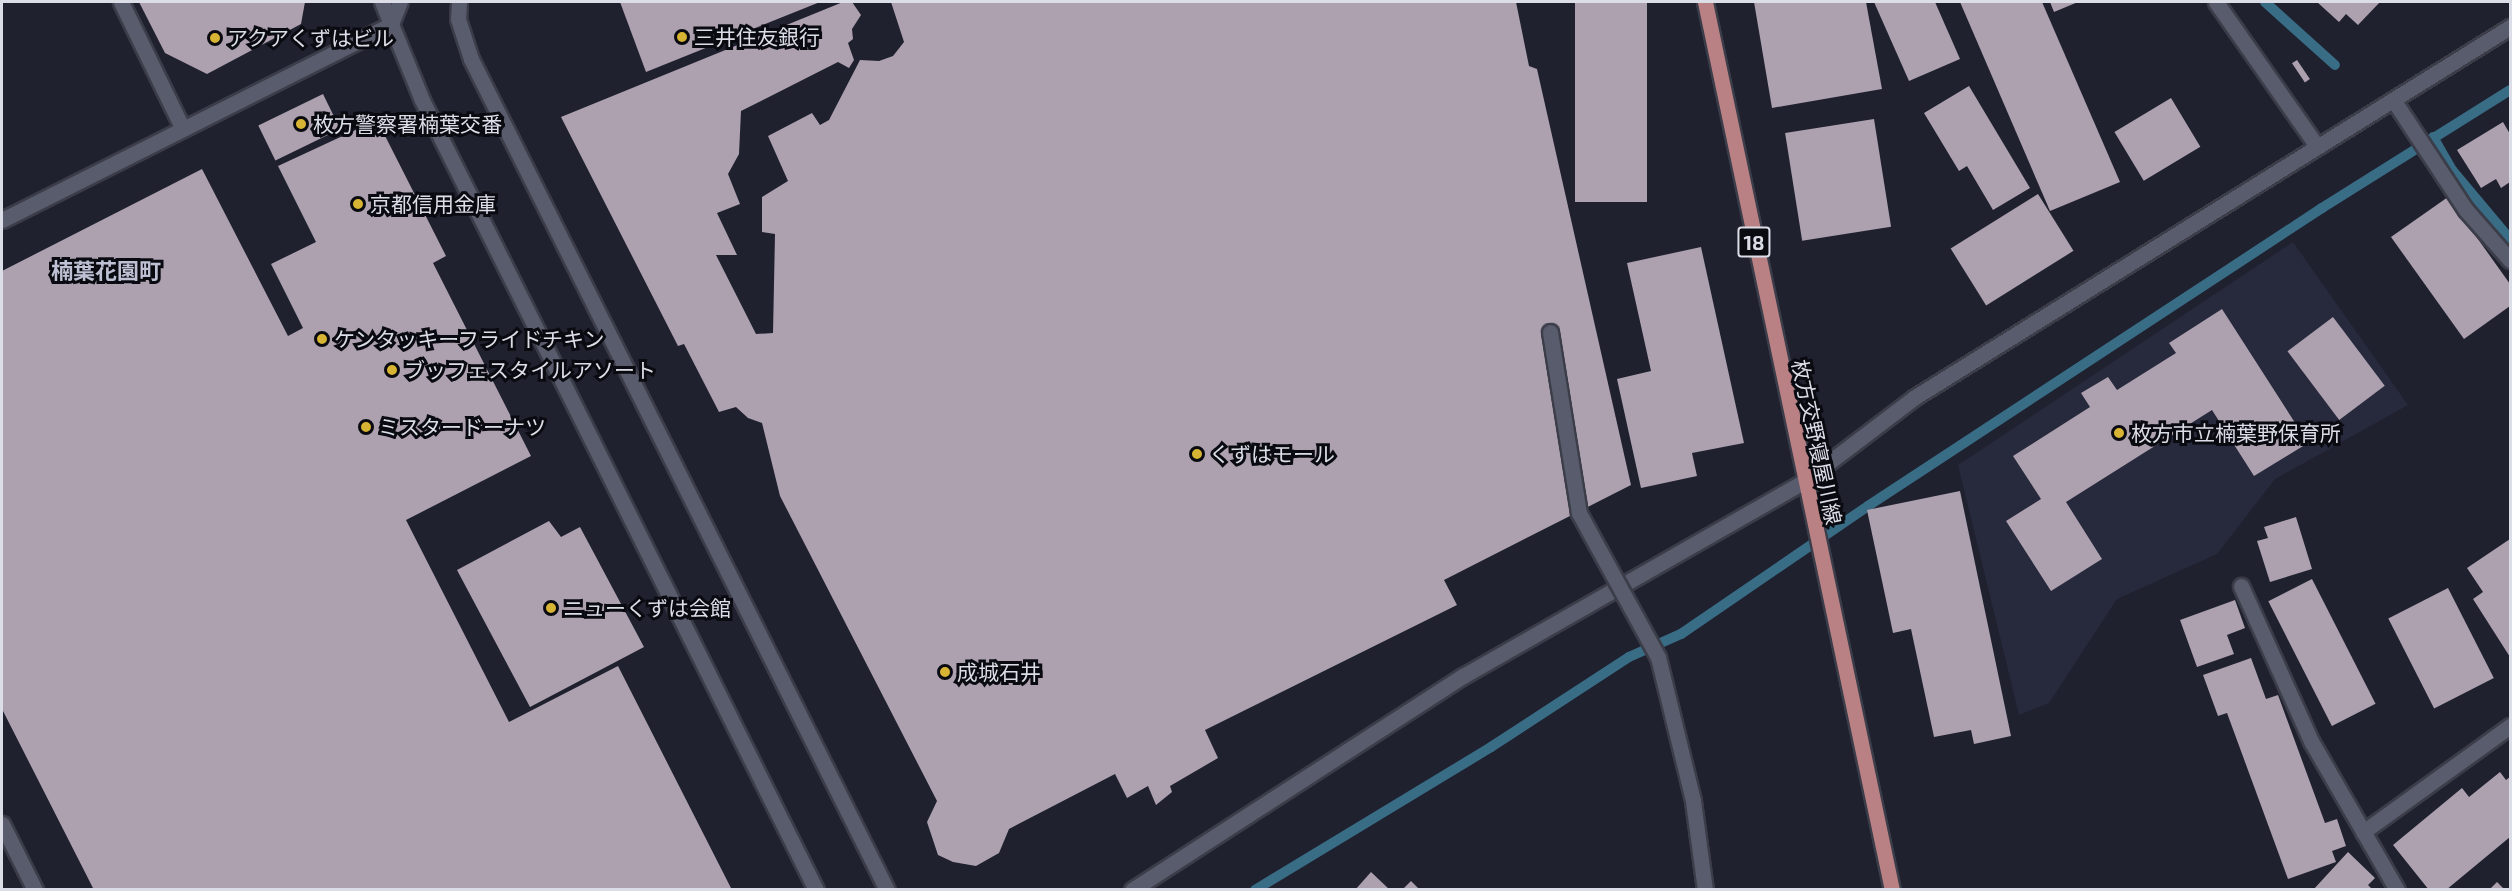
<!DOCTYPE html>
<html>
<head>
<meta charset="utf-8">
<style>
  body { margin:0 }
  #map { position:relative; width:2512px; height:891px; overflow:hidden; background:#1f212f; font-family:"Exo 2","Noto Sans JP",sans-serif }
  div>[style] { position:absolute }
  [style*='--x'] { left:calc(var(--x)*1px); top:calc(var(--y)*1px); width:calc(var(--w)*1px); rotate:calc(var(--a)*1deg) }
  .built>* { inset:0; background:#27293c }
  .stream>* { height:10px; margin:-5px; padding:0 5px; transform-origin:5px; border-radius:5px; background:#396d86 }
  .building>* { inset:0; background:#ada0af; transform-origin:0 0 }
  .roads { filter:drop-shadow(2px 0 #3b3d49) drop-shadow(-2px 0 #3b3d49) drop-shadow(0 2px #3b3d49) drop-shadow(0 -2px #3b3d49) }
  .minor>* { height:15px; margin:-7.5px; padding:0 7.5px; transform-origin:7.5px; border-radius:7.5px; background:#595c6c }
  .major>* { height:15px; margin:-7.5px; padding:0 7.5px; transform-origin:7.5px; border-radius:7.5px; background:#ba8185 }
  .bridges { filter:drop-shadow(2px 0 #3b3d49) drop-shadow(-2px 0 #3b3d49) drop-shadow(0 2px #3b3d49) drop-shadow(0 -2px #3b3d49) }
  .minor-bridge>* { height:15px; margin:-7.5px; padding:0 7.5px; transform-origin:7.5px; border-radius:7.5px; background:#595c6c }
  .dots>* { width:16px; height:16px; translate:-50% -50%; box-sizing:border-box; border:3px solid #0a0b11; border-radius:50% }
  span { translate:-50% -50%; white-space:nowrap; text-align:center; line-height:1.15; -webkit-text-stroke:6px #0a0b11; paint-order:stroke }
  .shield-label span { padding:2px 4px; background:#0a0b11; border:2px solid; border-radius:4px; -webkit-text-stroke-width:0 }
  .shield-label { font-size:20px; color:#dbdde7; font-weight:700 }
  .poi-label { font-size:21px; color:#dbdde7 }
  .left { translate:0 -50%; text-align:left }
  .street-label { font-size:21px; color:#dbdde7 }
  .neighbourhood-label { font-size:22px; color:#bec1d4; font-weight:700 }
  .frame { position:absolute; inset:0; border:3px solid #dbdde7; pointer-events:none }
</style>
</head>
<body>
<div id="map">
  <div class="built">
    <i style="clip-path:polygon(2293px 242px,2408px 405px,2275px 479px,2217px 554px,2117px 599px,2049px 703px,2019px 715px,1958px 465px)"></i>
  </div>
  <div class="stream">
    <i style="--x:2265;--y:2;--w:94;--a:42"></i>
    <i style="--x:2433;--y:137;--w:38;--a:60"></i>
    <i style="--x:2452;--y:170;--w:90;--a:50"></i>
    <i style="--x:1255;--y:890;--w:276;--a:-31.2"></i>
    <i style="--x:1491;--y:747;--w:165;--a:-33.1"></i>
    <i style="--x:1629;--y:657;--w:57;--a:-23.9"></i>
    <i style="--x:1681;--y:634;--w:227;--a:-34.4"></i>
    <i style="--x:1868;--y:506;--w:543;--a:-33.28"></i>
    <i style="--x:2322;--y:208;--w:222;--a:-32.1"></i>
  </div>
  <div class="building">
    <i style="clip-path:polygon(139px 2px,305px 2px,301px 24px,207px 74px,165px 53px)"></i>
    <i style="clip-path:polygon(620px 2px,820px 2px,646px 72px)"></i>
    <i style="clip-path:polygon(843px 2px,852px 2px,861px 15px,852px 29px,853px 39px,848px 43px,854px 60px,849px 68px,838px 62px,741px 111px,739px 154px,728px 174px,740px 204px,717px 213px,737px 255px,716px 255px,756px 334px,773px 333px,775px 234px,762px 232px,762px 197px,788px 181px,768px 136px,812px 113px,820px 125px,829px 120px,860px 60px,879px 61px,893px 56px,904px 42px,891px 2px,1516px 2px,1529px 66px,1537px 69px,1631px 485px,1444px 580px,1457px 605px,1205px 730px,1218px 758px,1170px 786px,1172px 792px,1156px 805px,1148px 786px,1127px 798px,1115px 774px,1009px 829px,999px 853px,976px 866px,953px 862px,938px 855px,927px 822px,937px 801px,780px 496px,762px 423px,748px 418px,736px 407px,719px 412px,684px 344px,678px 346px,561px 117px)"></i>
    <i style="left:1575px;top:2px;width:72px;height:200px"></i>
    <i style="clip-path:polygon(1754px 2px,1866px 2px,1882px 89px,1772px 108px)"></i>
    <i style="clip-path:polygon(1874px 2px,1935px 2px,1960px 59px,1909px 81px)"></i>
    <i style="clip-path:polygon(1960px 2px,2042px 2px,2120px 182px,2050px 211px)"></i>
    <i style="clip-path:polygon(2050px 2px,2078px 2px,2054px 12px)"></i>
    <i style="clip-path:polygon(2317px 2px,2380px 2px,2358px 25px,2346px 14px,2339px 22px)"></i>
    <i style="left:2297px;top:60px;width:23px;height:6px;rotate:56deg"></i>
    <i style="clip-path:polygon(1969px 86px,2030px 188px,1993px 210px,1967px 166px,1959px 171px,1924px 113px)"></i>
    <i style="left:323px;top:94px;width:39px;height:72px;rotate:64deg"></i>
    <i style="left:2171px;top:98px;width:57px;height:66px;rotate:59deg"></i>
    <i style="left:1874px;top:119px;width:109px;height:90px;rotate:81deg"></i>
    <i style="clip-path:polygon(377px 120px,446px 256px,433px 263px,531px 456px,406px 520px,509px 722px,618px 666px,732px 890px,94px 890px,2px 709px,2px 271px,202px 169px,288px 336px,303px 328px,271px 264px,316px 242px,278px 166px)"></i>
    <i style="clip-path:polygon(2503px 122px,2510px 134px,2510px 182px,2501px 188px,2496px 179px,2481px 188px,2457px 150px)"></i>
    <i style="left:2038px;top:194px;width:67px;height:103px;rotate:58deg"></i>
    <i style="clip-path:polygon(2448px 197px,2510px 284px,2510px 306px,2464px 339px,2391px 237px)"></i>
    <i style="clip-path:polygon(1701px 247px,1744px 443px,1692px 453px,1697px 476px,1641px 488px,1617px 379px,1651px 371px,1627px 263px)"></i>
    <i style="clip-path:polygon(2222px 309px,2308px 443px,2254px 476px,2212px 410px,2066px 502px,2102px 559px,2051px 591px,2006px 521px,2041px 499px,2013px 456px,2090px 407px,2081px 393px,2108px 377px,2117px 390px,2176px 353px,2169px 343px)"></i>
    <i style="left:2333px;top:317px;width:86px;height:57px;rotate:53deg"></i>
    <i style="clip-path:polygon(1960px 491px,2011px 736px,1974px 744px,1971px 730px,1934px 737px,1911px 629px,1893px 633px,1867px 510px)"></i>
    <i style="clip-path:polygon(2296px 517px,2312px 569px,2270px 582px,2257px 541px,2268px 538px,2264px 527px)"></i>
    <i style="clip-path:polygon(549px 521px,561px 537px,580px 527px,644px 647px,530px 707px,457px 570px)"></i>
    <i style="clip-path:polygon(2510px 539px,2510px 657px,2473px 599px,2483px 592px,2467px 568px)"></i>
    <i style="left:2312px;top:579px;width:140px;height:49px;rotate:63deg"></i>
    <i style="left:2448px;top:588px;width:101px;height:67px;rotate:63deg"></i>
    <i style="clip-path:polygon(2235px 600px,2245px 628px,2227px 635px,2234px 654px,2197px 667px,2180px 620px)"></i>
    <i style="clip-path:polygon(2251px 658px,2266px 699px,2278px 695px,2325px 823px,2337px 819px,2346px 846px,2332px 851px,2336px 862px,2288px 879px,2227px 713px,2218px 716px,2203px 675px)"></i>
    <i style="clip-path:polygon(2500px 772px,2506px 780px,2510px 777px,2510px 837px,2446px 890px,2429px 890px,2393px 845px,2462px 788px,2469px 797px)"></i>
    <i style="clip-path:polygon(2348px 852px,2375px 878px,2368px 885px,2373px 890px,2313px 890px)"></i>
    <i style="clip-path:polygon(1371px 872px,1390px 890px,1355px 890px)"></i>
    <i style="clip-path:polygon(1411px 881px,1420px 890px,1402px 890px)"></i>
    <i style="clip-path:polygon(2497px 882px,2505px 890px,2489px 890px)"></i>
  </div>
  <div class="roads">
    <div class="minor">
      <i style="--x:121;--y:2;--w:141;--a:64"></i>
      <i style="--x:382;--y:2;--w:106;--a:67.8"></i>
      <i style="--x:422;--y:100;--w:883;--a:63.49"></i>
      <i style="--x:459;--y:2;--w:17;--a:93"></i>
      <i style="--x:458;--y:19;--w:42;--a:72"></i>
      <i style="--x:471;--y:59;--w:929;--a:63.41"></i>
      <i style="--x:2216;--y:2;--w:176;--a:55"></i>
      <i style="--x:2394;--y:101;--w:131;--a:56.6"></i>
      <i style="--x:2466;--y:210;--w:67;--a:48.7"></i>
      <i style="--x:2;--y:220;--w:436;--a:-26.7"></i>
      <i style="--x:391;--y:24;--w:24;--a:-68"></i>
      <i style="--x:2241;--y:586;--w:170;--a:65.7"></i>
      <i style="--x:2311;--y:741;--w:172;--a:60"></i>
      <i style="--x:2;--y:824;--w:74;--a:63.4"></i>
      <i style="--x:2363;--y:832;--w:181;--a:-35.8"></i>
      <i style="--x:1132;--y:890;--w:394;--a:-32.9"></i>
      <i style="--x:1463;--y:676;--w:391;--a:-29.7"></i>
      <i style="--x:1803;--y:482;--w:141;--a:-37.2"></i>
      <i style="--x:1915;--y:397;--w:701;--a:-31.88"></i>
    </div>
    <div class="major">
      <i style="--x:1705;--y:2;--w:907;--a:78.11"></i>
    </div>
  </div>
  <div class="bridges">
    <div class="minor-bridge">
      <i style="--x:1550;--y:332;--w:183;--a:80.9"></i>
      <i style="--x:1579;--y:513;--w:164;--a:61.3"></i>
      <i style="--x:1658;--y:657;--w:148;--a:76.3"></i>
      <i style="--x:1693;--y:801;--w:90;--a:82.3"></i>
    </div>
  </div>
  <div class="dots">
    <i style="left:682px;top:37px;background:#d8b434"></i>
    <i style="left:215px;top:38px;background:#d8b434"></i>
    <i style="left:301px;top:124px;background:#d8b434"></i>
    <i style="left:358px;top:204px;background:#d8b434"></i>
    <i style="left:322px;top:339px;background:#d8b434"></i>
    <i style="left:392px;top:370px;background:#d8b434"></i>
    <i style="left:366px;top:427px;background:#d8b434"></i>
    <i style="left:2119px;top:433px;background:#d8b434"></i>
    <i style="left:1197px;top:454px;background:#d8b434"></i>
    <i style="left:551px;top:608px;background:#d8b434"></i>
    <i style="left:945px;top:672px;background:#d8b434"></i>
  </div>
  <div class="shield-label">
    <span style="left:1754px;top:242px">18</span>
  </div>
  <div class="poi-label">
    <span class="left" style="left:694px;top:37px">三井住友銀行</span>
    <span class="left" style="left:227px;top:38px">アクアくずはビル</span>
    <span class="left" style="left:313px;top:124px">枚方警察署楠葉交番</span>
    <span class="left" style="left:370px;top:204px">京都信用金庫</span>
    <span class="left" style="left:334px;top:339px">ケンタッキーフライドチキン</span>
    <span class="left" style="left:404px;top:370px">ブッフェスタイルアソート</span>
    <span class="left" style="left:378px;top:427px">ミスタードーナツ</span>
    <span class="left" style="left:2131px;top:433px">枚方市立楠葉野保育所</span>
    <span class="left" style="left:1209px;top:454px">くずはモール</span>
    <span class="left" style="left:563px;top:608px">ニューくずは会館</span>
    <span class="left" style="left:957px;top:672px">成城石井</span>
  </div>
  <div class="street-label">
    <span style="left:1817px;top:442px;rotate:78deg">枚方交野寝屋川線</span>
  </div>
  <div class="neighbourhood-label">
    <span style="left:106px;top:271px">楠葉花園町</span>
  </div>
  <div class="frame"></div>
</div>
</body>
</html>
